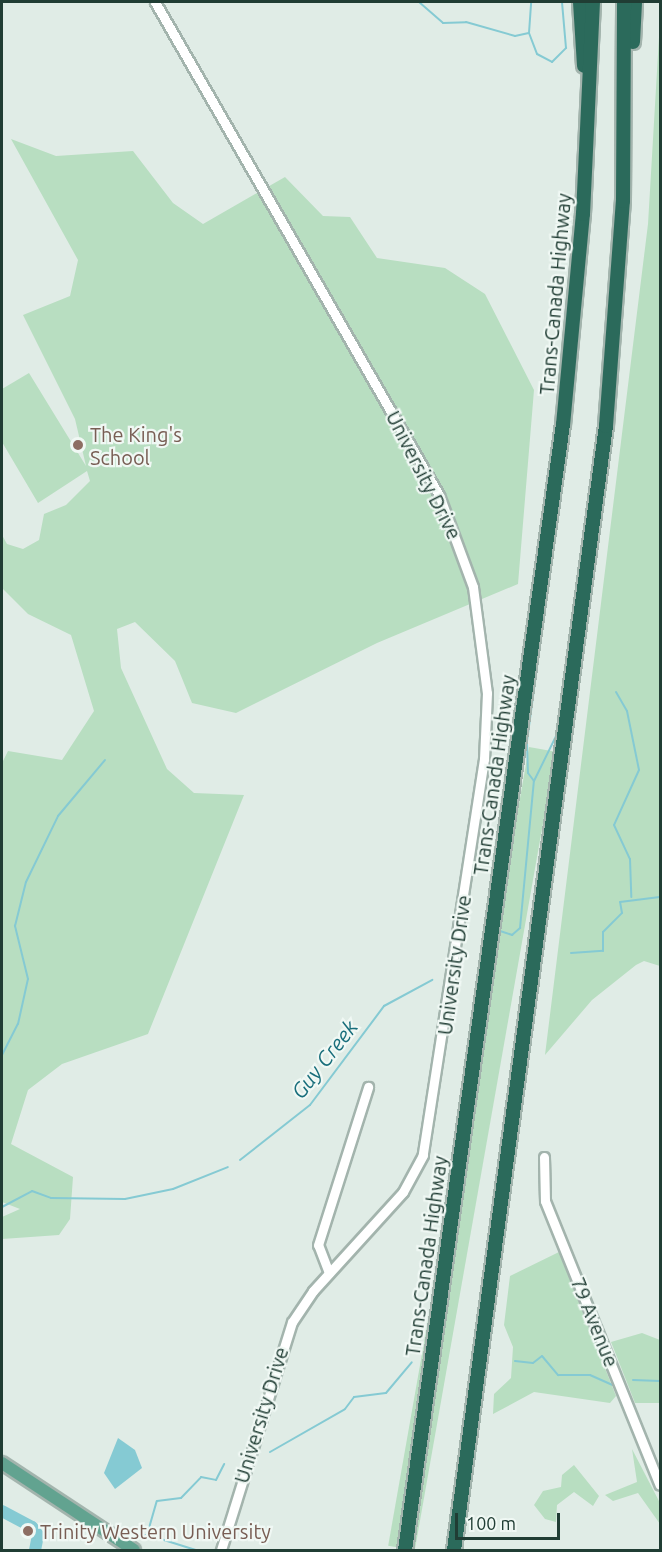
<!DOCTYPE html>
<html>
<head>
<meta charset="utf-8">
<style>
  body { margin:0 }
  #map { position:relative; width:662px; height:1552px; overflow:hidden; background:#e0ece6; font-family:Ubuntu,sans-serif }
  div>[style] { position:absolute }
  [style*='--x'] { left:calc(var(--x)*1px); top:calc(var(--y)*1px); width:calc(var(--w)*1px); rotate:calc(var(--a)*1deg) }
  .green>* { inset:0; background:#b8dec1; transform-origin:0 0 }
  .water>* { inset:0; background:#85cad3 }
  .stream>* { height:2px; margin:-1px; padding:0 1px; transform-origin:1px; border-radius:1px; background:#85cad3 }
  .river>* { height:12px; margin:-6px; padding:0 6px; transform-origin:6px; border-radius:6px; background:#85cad3 }
  .roads { filter:drop-shadow(2px 0 #a3b4ad) drop-shadow(-2px 0 #a3b4ad) drop-shadow(0 2px #a3b4ad) drop-shadow(0 -2px #a3b4ad) }
  .minor>* { height:9px; margin:-4.5px; padding:0 4.5px; transform-origin:4.5px; border-radius:4.5px; background:#fff }
  .major>* { height:12px; margin:-6px; padding:0 6px; transform-origin:6px; border-radius:6px; background:#62a390 }
  .highway>* { height:14px; margin:-7px; padding:0 7px; transform-origin:7px; border-radius:7px; background:#2b6a5b }
  .dots>* { width:16px; height:16px; translate:-50% -50%; box-sizing:border-box; border:3px solid #f0f8f4; border-radius:50% }
  span { translate:-50% -50%; white-space:nowrap; text-align:center; line-height:1.15; -webkit-text-stroke:4.5px #f0f8f4; paint-order:stroke }
  .street-label { font-size:20px; color:#203d34 }
  .education-label { font-size:20px; color:#785e54 }
  .left { translate:0 -50%; text-align:left }
  .water-label { font-size:21px; color:#186e7b; font-style:italic }
  .frame { position:absolute; inset:0; border:3px solid #203d34; pointer-events:none }
  .scale { position:absolute; left:455px; top:1513px; width:105px; height:27px; box-sizing:border-box; border:3px solid #203d34; border-top:0; padding-left:8px; font-size:18px; line-height:21px; white-space:nowrap; color:#203d34; -webkit-text-stroke:4px #f0f8f4; paint-order:stroke }
</style>
</head>
<body>
<div id="map">
  <div class="green">
    <i style="clip-path:polygon(660px 20px,660px 966px,644px 961px,636px 965px,592px 1000px,545px 1055px,648px 224px)"></i>
    <i style="clip-path:polygon(11px 139px,56px 156px,133px 151px,173px 203px,203px 224px,285px 177px,323px 216px,350px 217px,377px 258px,445px 268px,485px 294px,534px 390px,518px 584px,377px 643px,236px 713px,192px 703px,175px 661px,135px 622px,117px 629px,121px 668px,167px 769px,194px 793px,244px 795px,148px 1034px,62px 1064px,28px 1090px,11px 1144px,73px 1177px,70px 1219px,59px 1235px,2px 1239px,2px 1217px,20px 1209px,2px 1202px,2px 763px,8px 751px,62px 760px,94px 711px,71px 635px,28px 614px,2px 588px,2px 535px,7px 544px,23px 549px,39px 540px,44px 514px,66px 505px,90px 481px,87px 471px,38px 503px,2px 442px,2px 389px,29px 373px,86px 466px,75px 419px,23px 315px,70px 296px,78px 260px)"></i>
    <i style="left:529px;top:747px;width:27px;height:811px;rotate:10deg"></i>
    <i style="clip-path:polygon(559px 1252px,616px 1396px,610px 1403px,534px 1392px,493px 1414px,494px 1394px,511px 1378px,513px 1347px,504px 1325px,510px 1276px)"></i>
    <i style="clip-path:polygon(642px 1333px,660px 1340px,660px 1403px,635px 1403px,611px 1342px)"></i>
    <i style="clip-path:polygon(632px 1449px,660px 1503px,660px 1524px,638px 1493px,613px 1501px,605px 1495px,637px 1482px)"></i>
    <i style="clip-path:polygon(574px 1465px,599px 1496px,593px 1506px,574px 1492px,557px 1505px,556px 1522px,545px 1519px,534px 1505px,543px 1491px,561px 1487px,562px 1475px)"></i>
  </div>
  <div class="water">
    <i style="clip-path:polygon(118px 1438px,135px 1450px,142px 1468px,115px 1489px,104px 1473px)"></i>
  </div>
  <div class="stream">
    <i style="--x:419;--y:2;--w:32;--a:41"></i>
    <i style="--x:443;--y:23;--w:23;--a:-2"></i>
    <i style="--x:466;--y:22;--w:51;--a:15.9"></i>
    <i style="--x:515;--y:36;--w:14;--a:-12"></i>
    <i style="--x:529;--y:33;--w:22;--a:69"></i>
    <i style="--x:537;--y:54;--w:17;--a:28"></i>
    <i style="--x:552;--y:62;--w:20;--a:-45"></i>
    <i style="--x:566;--y:48;--w:46;--a:-95"></i>
    <i style="--x:529;--y:33;--w:31;--a:-86"></i>
    <i style="--x:616;--y:692;--w:22;--a:60"></i>
    <i style="--x:627;--y:711;--w:60;--a:78.5"></i>
    <i style="--x:639;--y:770;--w:60;--a:114.4"></i>
    <i style="--x:614;--y:825;--w:38;--a:65"></i>
    <i style="--x:630;--y:859;--w:38;--a:88"></i>
    <i style="--x:534;--y:781;--w:10;--a:-127"></i>
    <i style="--x:528;--y:773;--w:32;--a:-92"></i>
    <i style="--x:527;--y:741;--w:183;--a:-82.4"></i>
    <i style="--x:500;--y:931;--w:13;--a:18"></i>
    <i style="--x:512;--y:935;--w:11;--a:-41"></i>
    <i style="--x:520;--y:928;--w:148;--a:-84.6"></i>
    <i style="--x:534;--y:781;--w:55;--a:-63.9"></i>
    <i style="--x:571;--y:953;--w:32;--a:-4"></i>
    <i style="--x:603;--y:951;--w:19;--a:-90"></i>
    <i style="--x:603;--y:932;--w:27;--a:-45"></i>
    <i style="--x:622;--y:913;--w:11;--a:-100"></i>
    <i style="--x:620;--y:902;--w:40;--a:-7.1"></i>
    <i style="--x:2;--y:1055;--w:35;--a:-63"></i>
    <i style="--x:18;--y:1024;--w:46;--a:-77.5"></i>
    <i style="--x:28;--y:979;--w:55;--a:-103.8"></i>
    <i style="--x:15;--y:926;--w:45;--a:-76"></i>
    <i style="--x:26;--y:882;--w:73;--a:-64.1"></i>
    <i style="--x:58;--y:816;--w:73;--a:-50"></i>
    <i style="--x:240;--y:1160;--w:89;--a:-38.2"></i>
    <i style="--x:310;--y:1105;--w:124;--a:-53.2"></i>
    <i style="--x:384;--y:1006;--w:55;--a:-28.4"></i>
    <i style="--x:2;--y:1207;--w:34;--a:-28"></i>
    <i style="--x:32;--y:1191;--w:20;--a:20"></i>
    <i style="--x:51;--y:1198;--w:74;--a:0.8"></i>
    <i style="--x:125;--y:1199;--w:49;--a:-11.8"></i>
    <i style="--x:173;--y:1189;--w:59;--a:-21.8"></i>
    <i style="--x:515;--y:1361;--w:18;--a:6"></i>
    <i style="--x:533;--y:1363;--w:11;--a:-38"></i>
    <i style="--x:542;--y:1356;--w:25;--a:50"></i>
    <i style="--x:558;--y:1375;--w:32;--a:0"></i>
    <i style="--x:590;--y:1375;--w:24;--a:24"></i>
    <i style="--x:633;--y:1380;--w:27;--a:2"></i>
    <i style="--x:270;--y:1452;--w:86;--a:-29.8"></i>
    <i style="--x:345;--y:1409;--w:15;--a:-53"></i>
    <i style="--x:354;--y:1397;--w:32;--a:-7"></i>
    <i style="--x:386;--y:1393;--w:40;--a:-50"></i>
    <i style="--x:148;--y:1535;--w:50;--a:17.4"></i>
    <i style="--x:137;--y:1537;--w:10;--a:-11"></i>
    <i style="--x:147;--y:1535;--w:35;--a:-74"></i>
    <i style="--x:157;--y:1501;--w:24;--a:-7"></i>
    <i style="--x:181;--y:1498;--w:29;--a:-46"></i>
    <i style="--x:201;--y:1477;--w:15;--a:11"></i>
    <i style="--x:216;--y:1480;--w:18;--a:-63"></i>
  </div>
  <div class="river">
    <i style="--x:2;--y:1511;--w:34;--a:28"></i>
    <i style="--x:32;--y:1527;--w:10;--a:53"></i>
    <i style="--x:38;--y:1535;--w:15;--a:101"></i>
  </div>
  <div class="roads">
    <div class="minor">
      <i style="--x:155;--y:2;--w:569;--a:60.06"></i>
      <i style="--x:439;--y:495;--w:98;--a:69.7"></i>
      <i style="--x:473;--y:587;--w:107;--a:82.5"></i>
      <i style="--x:487;--y:693;--w:66;--a:92.6"></i>
      <i style="--x:484;--y:759;--w:401;--a:98.8"></i>
      <i style="--x:423;--y:1155;--w:42;--a:118.4"></i>
      <i style="--x:403;--y:1192;--w:134;--a:132.3"></i>
      <i style="--x:313;--y:1291;--w:37;--a:124"></i>
      <i style="--x:292;--y:1322;--w:239;--a:107.3"></i>
      <i style="--x:544;--y:1157;--w:44;--a:88.7"></i>
      <i style="--x:545;--y:1201;--w:306;--a:68"></i>
      <i style="--x:329;--y:1273;--w:30;--a:-111"></i>
      <i style="--x:318;--y:1245;--w:166;--a:-72.4"></i>
    </div>
    <div class="major">
      <i style="--x:2;--y:1463;--w:158;--a:33.4"></i>
    </div>
    <div class="highway">
      <i style="--x:580;--y:2;--w:64;--a:86.4"></i>
      <i style="--x:633;--y:42;--w:40;--a:-87.1"></i>
      <i style="--x:405;--y:1550;--w:1136;--a:-82.01"></i>
      <i style="--x:563;--y:425;--w:212;--a:-84.6"></i>
      <i style="--x:583;--y:214;--w:212;--a:-87.3"></i>
      <i style="--x:454;--y:1550;--w:1134;--a:-82.3"></i>
      <i style="--x:606;--y:426;--w:226;--a:-85.7"></i>
      <i style="--x:623;--y:201;--w:199;--a:-89.7"></i>
    </div>
  </div>
  <div class="dots">
    <i style="left:78px;top:445px;background:#8d6e63"></i>
    <i style="left:28px;top:1531px;background:#8d6e63"></i>
  </div>
  <div class="street-label">
    <span style="left:555px;top:294px;rotate:-85deg">Trans-Canada Highway</span>
    <span style="left:424px;top:475px;rotate:63deg">University Drive</span>
    <span style="left:494px;top:775px;rotate:-82deg">Trans-Canada Highway</span>
    <span style="left:454px;top:965px;rotate:-82deg">University Drive</span>
    <span style="left:426px;top:1256px;rotate:-82deg">Trans-Canada Highway</span>
    <span style="left:595px;top:1322px;rotate:68deg">79 Avenue</span>
    <span style="left:261px;top:1415px;rotate:-73deg">University Drive</span>
  </div>
  <div class="education-label">
    <span class="left" style="left:90px;top:446px">The King's<br>School</span>
    <span class="left" style="left:40px;top:1531px">Trinity Western University</span>
  </div>
  <div class="water-label">
    <span style="left:324px;top:1059px;rotate:-52deg">Guy Creek</span>
  </div>
  <div class="frame"></div>
  <div class="scale">100 m</div>
</div>
</body>
</html>
